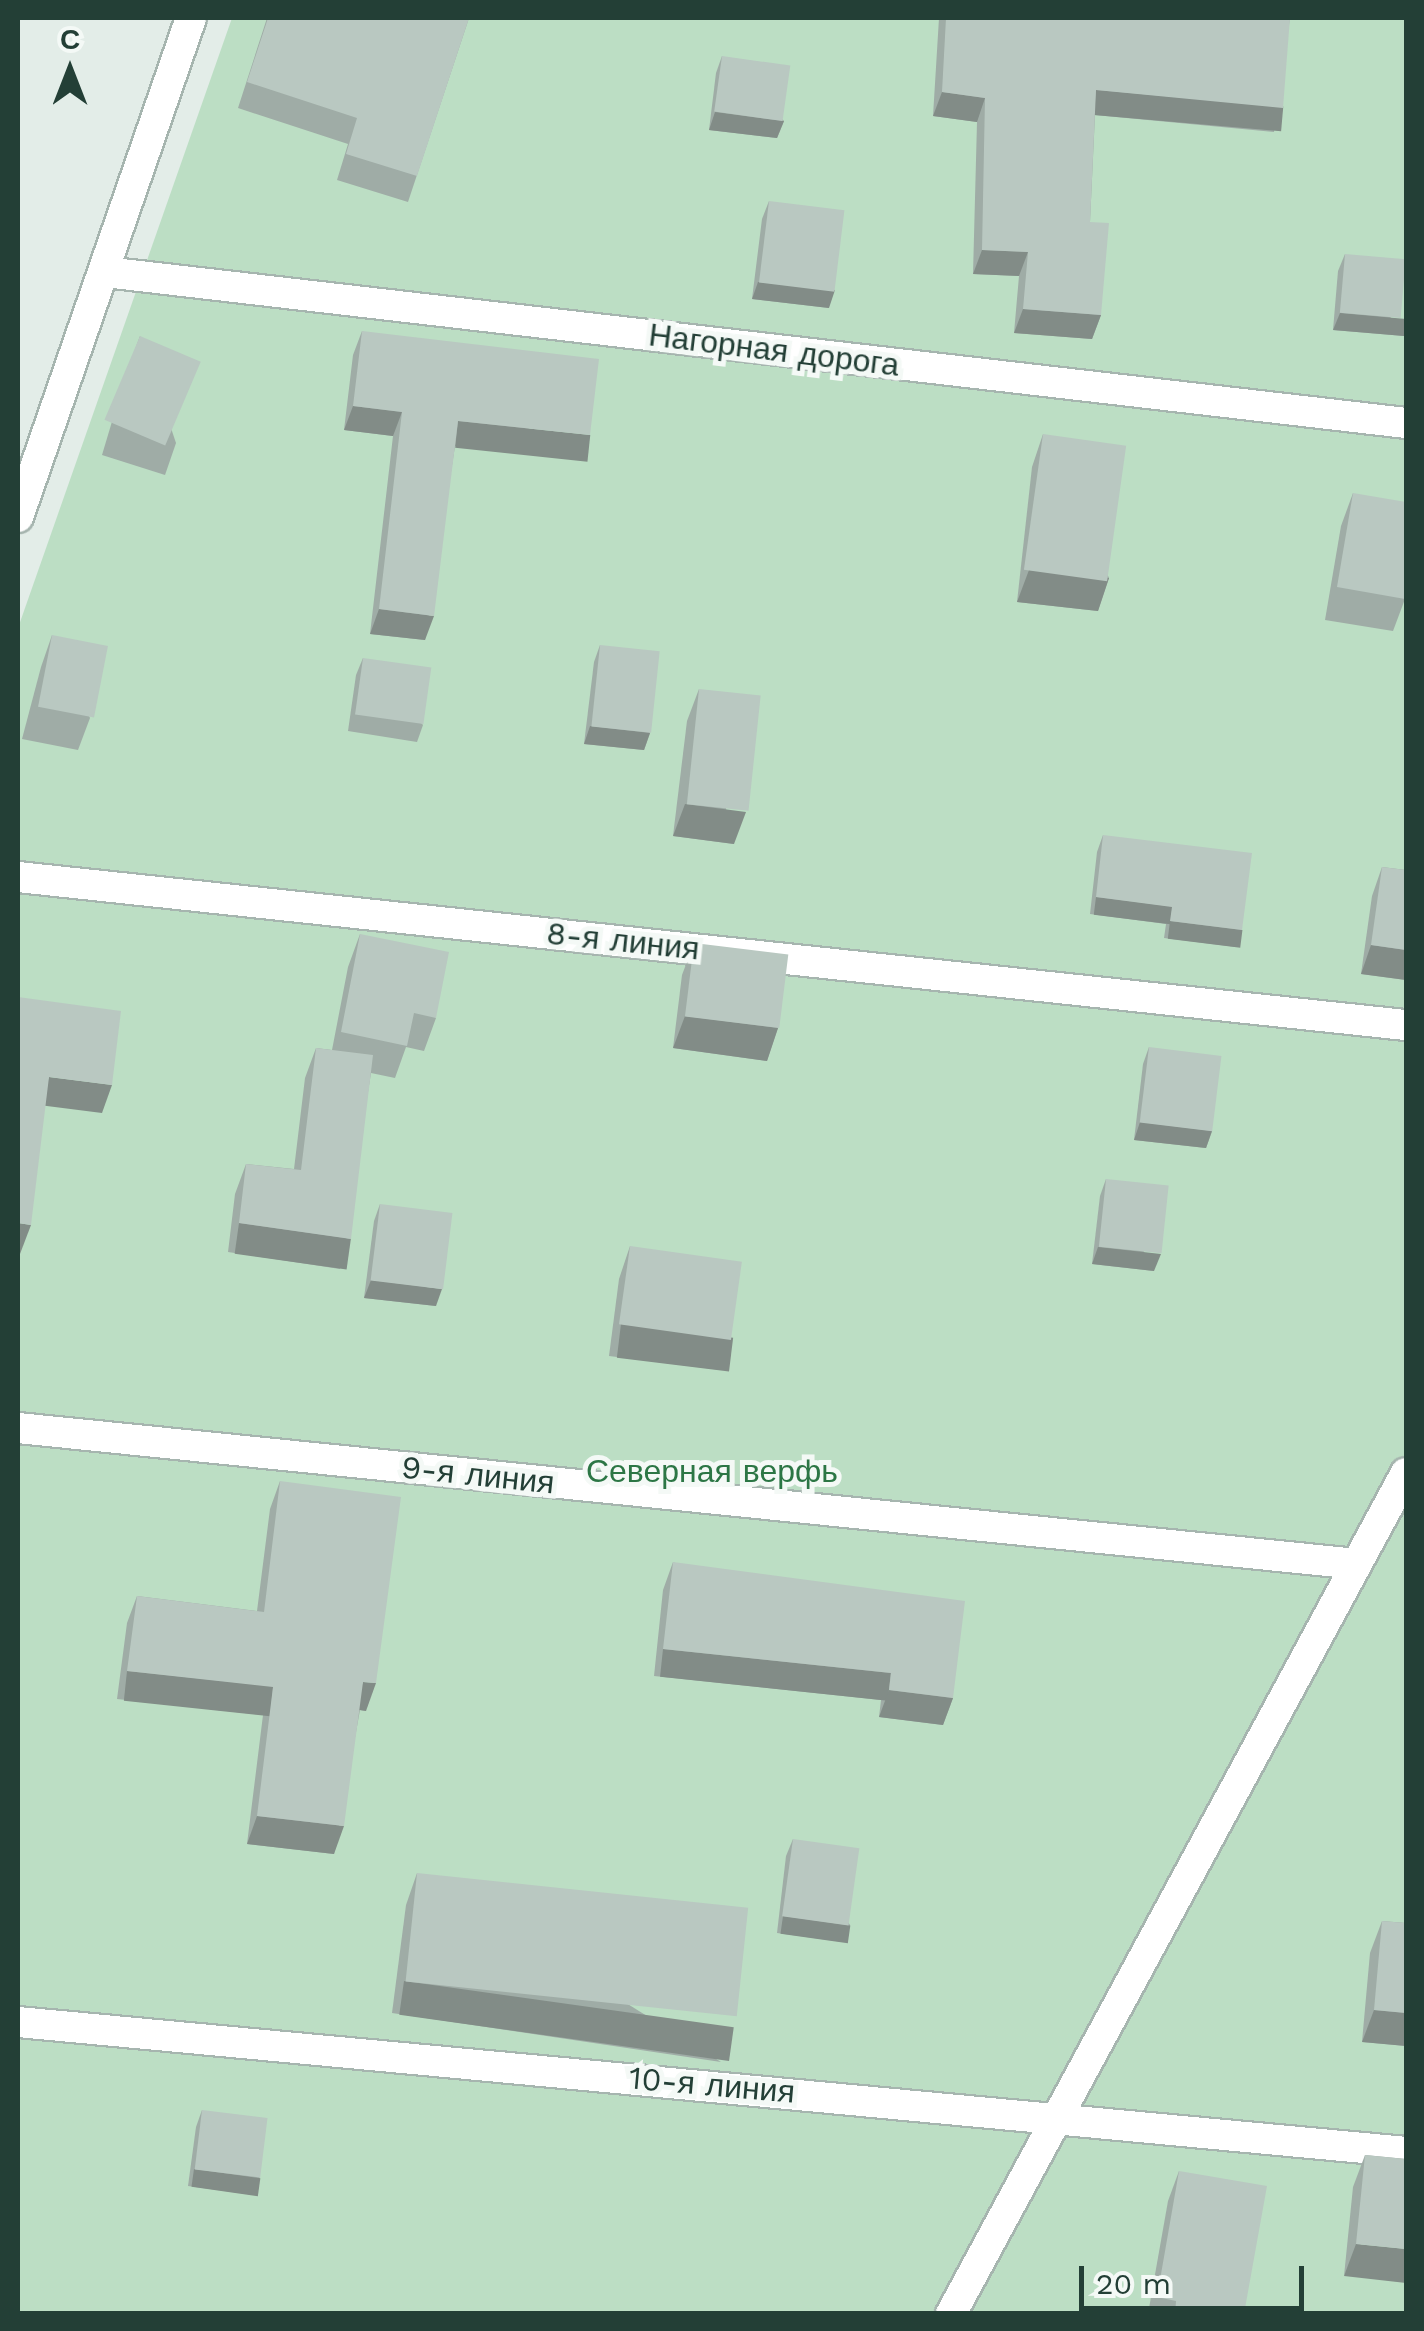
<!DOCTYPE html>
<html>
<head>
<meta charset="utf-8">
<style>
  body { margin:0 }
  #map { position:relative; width:1424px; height:2331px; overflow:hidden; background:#e3ede8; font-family:"Work Sans",sans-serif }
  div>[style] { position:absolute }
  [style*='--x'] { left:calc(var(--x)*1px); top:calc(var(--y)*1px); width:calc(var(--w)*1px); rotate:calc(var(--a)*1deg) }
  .green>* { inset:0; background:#bcdec4 }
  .roads { filter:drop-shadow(2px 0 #a6b5af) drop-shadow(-2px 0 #a6b5af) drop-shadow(0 2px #a6b5af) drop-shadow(0 -2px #a6b5af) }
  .minor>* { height:30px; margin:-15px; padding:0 15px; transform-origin:15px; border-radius:15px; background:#fff }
  .wall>* { inset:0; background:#9faca6 }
  .shaded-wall>* { inset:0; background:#828c87; transform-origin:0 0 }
  .building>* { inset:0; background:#b9c8c1; transform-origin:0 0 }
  span { translate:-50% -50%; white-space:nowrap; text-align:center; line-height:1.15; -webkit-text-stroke:10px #f4f9f6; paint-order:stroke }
  .street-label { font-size:32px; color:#233f36 }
  .park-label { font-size:32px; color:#2c7645 }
  .frame { position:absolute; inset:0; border:20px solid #233f36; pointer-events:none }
  .north { position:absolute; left:20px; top:20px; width:100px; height:100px; -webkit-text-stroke:8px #f4f9f6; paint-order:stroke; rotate:0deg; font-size:28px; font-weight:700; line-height:40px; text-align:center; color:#233f36 }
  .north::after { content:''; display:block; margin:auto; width:35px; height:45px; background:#233f36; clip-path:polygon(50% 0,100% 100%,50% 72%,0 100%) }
  .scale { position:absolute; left:1079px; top:2266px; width:225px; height:45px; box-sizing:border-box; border:5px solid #233f36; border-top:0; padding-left:12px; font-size:30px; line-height:35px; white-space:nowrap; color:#233f36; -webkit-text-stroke:8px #f4f9f6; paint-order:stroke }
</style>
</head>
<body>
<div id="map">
  <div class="green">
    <i style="clip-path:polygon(232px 18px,1406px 18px,1406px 2313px,18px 2314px,18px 628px)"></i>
  </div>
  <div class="roads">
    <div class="minor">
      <i style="--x:105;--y:272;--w:1310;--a:6.62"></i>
      <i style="--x:18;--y:517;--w:528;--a:-70.88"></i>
      <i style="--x:18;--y:877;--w:1396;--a:6.09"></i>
      <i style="--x:18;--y:1428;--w:1345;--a:5.8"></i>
      <i style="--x:18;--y:2022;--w:1394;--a:5.35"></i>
      <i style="--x:951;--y:2314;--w:956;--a:-61.59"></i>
    </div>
  </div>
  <div class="wall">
    <i style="clip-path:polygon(267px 18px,469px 18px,408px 202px,337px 180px,348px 144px,238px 108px)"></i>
    <i style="clip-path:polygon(939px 18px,1290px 18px,1274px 132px,1095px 115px,1090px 222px,1101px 315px,1092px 339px,1014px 333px,1019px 276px,973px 274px,977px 122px,933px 116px)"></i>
    <i style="clip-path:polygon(722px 56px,784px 121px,777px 138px,709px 130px,716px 73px)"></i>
    <i style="clip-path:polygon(769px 201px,829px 308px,752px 299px,762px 219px)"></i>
    <i style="clip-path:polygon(1345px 254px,1404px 336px,1333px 330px,1338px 271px)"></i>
    <i style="clip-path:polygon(362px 331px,581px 459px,455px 446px,425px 640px,370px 634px,393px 436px,344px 430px,353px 355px)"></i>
    <i style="clip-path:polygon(140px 336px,176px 443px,165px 475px,102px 455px,128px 368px)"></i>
    <i style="clip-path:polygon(1043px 434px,1109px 578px,1098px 611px,1017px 602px,1032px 467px)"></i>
    <i style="clip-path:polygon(1353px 493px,1405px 599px,1393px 631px,1325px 620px,1341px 526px)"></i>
    <i style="clip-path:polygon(52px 635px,90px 718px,78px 750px,22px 739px,41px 667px)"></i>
    <i style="clip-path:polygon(600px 645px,650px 733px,644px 750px,584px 744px,594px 662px)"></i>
    <i style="clip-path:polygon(363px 658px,423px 725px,417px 742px,348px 731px,356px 675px)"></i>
    <i style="clip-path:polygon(699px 689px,734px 844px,673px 836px,687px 721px)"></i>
    <i style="clip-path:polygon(1103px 835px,1242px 930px,1236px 947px,1164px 938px,1166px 924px,1090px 914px,1097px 852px)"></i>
    <i style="clip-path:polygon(1382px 867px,1406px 870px,1406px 980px,1361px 974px,1372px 896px)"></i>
    <i style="clip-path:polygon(360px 934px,436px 1018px,424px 1051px,406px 1047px,395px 1078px,371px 1073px,340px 1269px,228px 1252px,235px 1194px,246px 1164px,294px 1169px,305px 1078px,316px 1048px,332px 1050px,348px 967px)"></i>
    <i style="clip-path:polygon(694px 943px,778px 1028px,767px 1061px,673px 1048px,682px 975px)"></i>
    <i style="clip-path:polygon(1149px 1047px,1212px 1131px,1206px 1148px,1134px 1140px,1143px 1064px)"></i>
    <i style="clip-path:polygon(1106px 1179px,1154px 1271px,1092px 1264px,1100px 1196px)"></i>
    <i style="clip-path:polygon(380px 1204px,436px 1306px,364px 1298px,374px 1221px)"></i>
    <i style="clip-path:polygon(630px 1246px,721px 1370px,609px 1356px,619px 1279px)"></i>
    <i style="clip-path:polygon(280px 1481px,366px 1711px,360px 1710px,334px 1854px,247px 1844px,263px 1715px,117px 1699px,127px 1623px,137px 1596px,257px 1611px,270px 1509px)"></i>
    <i style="clip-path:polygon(673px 1562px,953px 1698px,943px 1725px,879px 1717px,881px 1700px,654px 1676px,663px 1590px)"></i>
    <i style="clip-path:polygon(793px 1839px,850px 1925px,843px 1942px,777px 1933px,786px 1856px)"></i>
    <i style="clip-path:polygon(417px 1873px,721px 2062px,392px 2013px,406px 1905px)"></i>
    <i style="clip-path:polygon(1382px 1921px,1406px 1923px,1406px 2046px,1362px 2042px,1370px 1953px)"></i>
    <i style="clip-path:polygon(202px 2110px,260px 2178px,254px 2195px,188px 2186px,196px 2127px)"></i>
    <i style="clip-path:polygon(1365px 2155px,1406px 2159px,1344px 2276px,1353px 2187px)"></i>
    <i style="clip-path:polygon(1179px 2171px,1244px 2314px,1148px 2314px,1168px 2201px)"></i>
  </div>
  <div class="shaded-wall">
    <i style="left:1096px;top:90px;width:188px;height:25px;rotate:5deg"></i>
    <i style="clip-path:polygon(942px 92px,985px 98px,977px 122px,933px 116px)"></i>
    <i style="clip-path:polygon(715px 112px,784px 121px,777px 138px,709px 130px)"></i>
    <i style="clip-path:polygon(982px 250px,1028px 252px,1019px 276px,973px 274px)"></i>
    <i style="clip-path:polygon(758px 282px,835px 290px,829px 308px,752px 299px)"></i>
    <i style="clip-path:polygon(1023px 309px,1101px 315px,1092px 339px,1014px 333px)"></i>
    <i style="clip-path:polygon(1340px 313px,1406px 319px,1406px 330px,1404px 336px,1333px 330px)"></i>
    <i style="clip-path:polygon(353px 406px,402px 412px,393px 436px,344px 430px)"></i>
    <i style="left:458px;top:421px;width:133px;height:27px;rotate:6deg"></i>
    <i style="clip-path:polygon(1029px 570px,1109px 578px,1098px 611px,1017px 602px)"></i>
    <i style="clip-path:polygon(379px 609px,434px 616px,425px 640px,370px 634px)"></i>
    <i style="clip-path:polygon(590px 726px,650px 733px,644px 750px,584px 744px)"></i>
    <i style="clip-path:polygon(685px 804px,746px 812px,734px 844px,673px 836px)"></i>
    <i style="left:1096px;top:897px;width:77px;height:18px;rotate:7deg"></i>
    <i style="left:1170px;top:921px;width:73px;height:18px;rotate:7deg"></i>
    <i style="clip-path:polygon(1371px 945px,1406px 950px,1406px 980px,1361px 974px)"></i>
    <i style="clip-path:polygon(685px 1016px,778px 1028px,767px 1061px,673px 1048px)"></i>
    <i style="clip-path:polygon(49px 1077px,112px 1085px,102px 1113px,39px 1105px)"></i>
    <i style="clip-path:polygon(1140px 1122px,1212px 1131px,1206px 1148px,1134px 1140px)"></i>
    <i style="clip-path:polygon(18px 1223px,31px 1225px,20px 1254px,18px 1253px)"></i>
    <i style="left:239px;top:1223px;width:113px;height:31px;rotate:8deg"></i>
    <i style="clip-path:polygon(1098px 1247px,1161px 1254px,1154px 1271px,1092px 1264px)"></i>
    <i style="clip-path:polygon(371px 1280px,442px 1289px,436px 1306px,364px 1298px)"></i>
    <i style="left:621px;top:1324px;width:113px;height:34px;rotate:7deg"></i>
    <i style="left:663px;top:1649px;width:229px;height:28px;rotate:6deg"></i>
    <i style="left:127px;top:1671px;width:147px;height:30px;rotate:6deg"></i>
    <i style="clip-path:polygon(363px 1682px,376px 1683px,366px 1711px,353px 1709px)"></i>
    <i style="clip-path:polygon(889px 1690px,953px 1698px,943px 1725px,879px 1717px)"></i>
    <i style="clip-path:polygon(257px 1816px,344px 1826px,334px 1854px,247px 1844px)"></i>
    <i style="left:783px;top:1916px;width:68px;height:18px;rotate:8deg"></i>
    <i style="left:404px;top:1981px;width:333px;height:34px;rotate:8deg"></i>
    <i style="clip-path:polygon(1374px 2010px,1406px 2013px,1406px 2046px,1362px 2042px)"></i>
    <i style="left:194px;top:2169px;width:67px;height:18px;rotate:8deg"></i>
    <i style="clip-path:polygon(1356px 2244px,1406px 2249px,1406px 2283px,1344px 2276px)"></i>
  </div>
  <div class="building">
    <i style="clip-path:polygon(268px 18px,469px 18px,417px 176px,346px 154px,357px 118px,247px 82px)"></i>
    <i style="clip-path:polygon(946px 18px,1290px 18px,1283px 108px,1096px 90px,1090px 222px,1109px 223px,1101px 315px,1023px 309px,1028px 252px,982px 250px,985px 98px,942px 92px)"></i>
    <i style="left:722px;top:56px;width:69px;height:56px;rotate:8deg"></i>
    <i style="left:769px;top:201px;width:76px;height:82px;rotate:7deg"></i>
    <i style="left:1345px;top:254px;width:61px;height:59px;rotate:5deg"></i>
    <i style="clip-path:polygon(362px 331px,599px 359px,590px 435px,458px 421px,434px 616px,379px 609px,402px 412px,353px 406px)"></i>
    <i style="left:140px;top:336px;width:66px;height:91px;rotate:23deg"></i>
    <i style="left:1043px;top:434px;width:84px;height:137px;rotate:8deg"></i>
    <i style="clip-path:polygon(1353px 493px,1406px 502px,1405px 599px,1337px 587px)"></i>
    <i style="left:52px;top:635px;width:57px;height:73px;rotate:11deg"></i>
    <i style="left:600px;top:645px;width:60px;height:82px;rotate:6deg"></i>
    <i style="left:363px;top:658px;width:69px;height:57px;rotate:8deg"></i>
    <i style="left:699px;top:689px;width:62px;height:116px;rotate:6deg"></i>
    <i style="clip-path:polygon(1103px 835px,1252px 853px,1242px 930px,1170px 921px,1172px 907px,1096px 897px)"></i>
    <i style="clip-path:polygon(1382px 867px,1406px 870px,1406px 950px,1371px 945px)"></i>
    <i style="clip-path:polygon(360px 934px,449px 952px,436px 1018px,414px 1013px,407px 1046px,341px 1032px)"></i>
    <i style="left:694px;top:943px;width:95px;height:74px;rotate:7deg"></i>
    <i style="clip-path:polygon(18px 997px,121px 1011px,112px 1085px,49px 1077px,31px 1225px,18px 1223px)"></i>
    <i style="left:1149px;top:1047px;width:73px;height:76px;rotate:7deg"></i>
    <i style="clip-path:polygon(316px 1048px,373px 1055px,351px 1239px,239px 1223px,246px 1164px,301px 1170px)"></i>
    <i style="left:1106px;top:1179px;width:63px;height:68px;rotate:6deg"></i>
    <i style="left:380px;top:1204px;width:73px;height:77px;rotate:7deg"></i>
    <i style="left:630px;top:1246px;width:113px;height:79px;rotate:8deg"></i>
    <i style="clip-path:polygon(280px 1481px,401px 1497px,376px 1683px,363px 1682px,344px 1826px,257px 1816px,273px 1687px,127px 1671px,137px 1596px,264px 1612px)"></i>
    <i style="clip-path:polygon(673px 1562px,965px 1601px,953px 1698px,889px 1690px,891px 1673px,663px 1649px)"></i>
    <i style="left:793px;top:1839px;width:67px;height:78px;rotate:8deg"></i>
    <i style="left:417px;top:1873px;width:333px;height:109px;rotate:6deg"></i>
    <i style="clip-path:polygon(1382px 1921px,1406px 1923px,1406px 2013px,1374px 2010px)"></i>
    <i style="left:202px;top:2110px;width:66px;height:60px;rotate:7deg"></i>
    <i style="clip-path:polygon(1365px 2155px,1406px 2159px,1406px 2249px,1356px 2244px)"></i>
    <i style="clip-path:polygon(1179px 2171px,1267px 2186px,1244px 2314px,1175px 2314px,1176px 2301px,1157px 2297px)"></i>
  </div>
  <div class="street-label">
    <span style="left:774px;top:350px;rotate:7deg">Нагорная дорога</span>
    <span style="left:623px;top:941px;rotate:6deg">8-я линия</span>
    <span style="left:478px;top:1475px;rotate:6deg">9-я линия</span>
    <span style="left:712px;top:2085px;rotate:5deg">10-я линия</span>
  </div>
  <div class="park-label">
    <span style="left:712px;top:1471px">Северная верфь</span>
  </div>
  <div class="frame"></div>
  <div class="north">С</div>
  <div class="scale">20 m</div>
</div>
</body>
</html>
